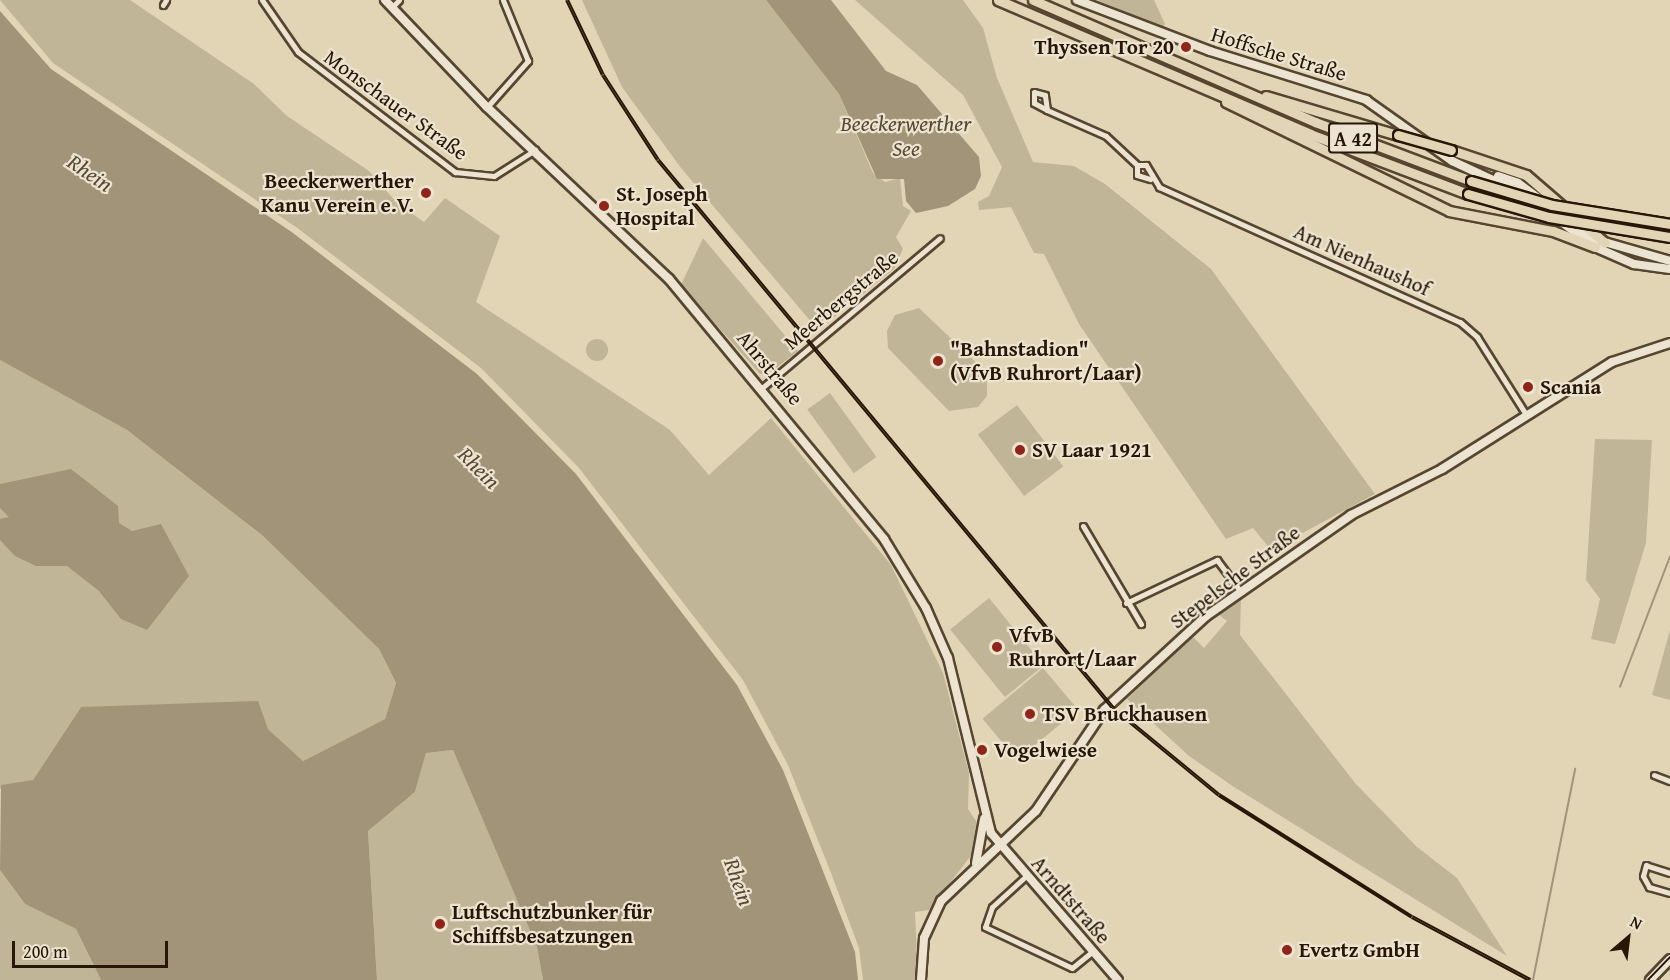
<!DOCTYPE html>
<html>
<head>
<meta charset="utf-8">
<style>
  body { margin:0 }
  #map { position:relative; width:1670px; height:980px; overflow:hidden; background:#e1d5b6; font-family:"Gentium Book Plus",serif }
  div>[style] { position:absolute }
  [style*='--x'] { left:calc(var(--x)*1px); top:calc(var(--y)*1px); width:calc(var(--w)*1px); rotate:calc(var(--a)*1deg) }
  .green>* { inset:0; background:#c1b598; transform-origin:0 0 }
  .round { border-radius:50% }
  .water>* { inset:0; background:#a29479 }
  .stream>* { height:1.5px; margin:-0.75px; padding:0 0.75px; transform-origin:0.75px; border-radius:0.75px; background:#a29479 }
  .roads { filter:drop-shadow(2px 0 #564630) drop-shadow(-2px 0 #564630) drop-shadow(0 2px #564630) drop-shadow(0 -2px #564630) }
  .street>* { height:5px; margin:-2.5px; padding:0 2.5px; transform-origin:2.5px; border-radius:2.5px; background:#ece4d0 }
  .secondary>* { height:8px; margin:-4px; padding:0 4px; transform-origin:4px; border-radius:4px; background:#ece4d0 }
  .highway>* { height:9px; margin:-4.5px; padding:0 4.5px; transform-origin:4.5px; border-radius:4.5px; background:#e1d5b6 }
  .tram>* { height:1.5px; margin:-0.75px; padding:0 0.75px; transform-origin:0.75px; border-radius:0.75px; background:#271704 }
  .rail>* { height:4px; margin-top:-2px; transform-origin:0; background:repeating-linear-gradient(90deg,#ece4d0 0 4.5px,#271704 0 9px); box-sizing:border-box; border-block:2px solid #271704 }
  .bridges { filter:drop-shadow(2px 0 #271704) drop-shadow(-2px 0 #271704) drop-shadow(0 2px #271704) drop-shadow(0 -2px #271704) }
  .highway-bridge>* { height:9px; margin:-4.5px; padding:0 4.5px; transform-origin:4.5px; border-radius:4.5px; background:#e1d5b6 }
  .dots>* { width:16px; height:16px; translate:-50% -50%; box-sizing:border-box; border:3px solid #ece4d0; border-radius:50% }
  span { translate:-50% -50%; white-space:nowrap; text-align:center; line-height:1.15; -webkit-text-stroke:4.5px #ece4d0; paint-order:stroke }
  .shield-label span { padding:2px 4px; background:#ece4d0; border:2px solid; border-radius:4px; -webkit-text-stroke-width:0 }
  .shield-label { font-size:20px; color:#271704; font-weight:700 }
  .poi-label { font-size:21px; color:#271704; font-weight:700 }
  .right { translate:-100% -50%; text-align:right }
  .left { translate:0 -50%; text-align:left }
  .street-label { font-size:21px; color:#271704 }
  .water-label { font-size:22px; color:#584933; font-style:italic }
  .north { position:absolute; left:1598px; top:908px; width:60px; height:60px; -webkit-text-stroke:4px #ece4d0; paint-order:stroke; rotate:28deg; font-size:16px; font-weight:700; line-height:24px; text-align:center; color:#271704 }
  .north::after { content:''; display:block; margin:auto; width:21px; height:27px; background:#271704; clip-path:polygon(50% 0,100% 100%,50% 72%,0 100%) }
  .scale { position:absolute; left:12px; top:941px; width:156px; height:27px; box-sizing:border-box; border:3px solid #271704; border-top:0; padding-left:8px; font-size:18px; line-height:21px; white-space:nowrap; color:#271704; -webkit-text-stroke:4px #ece4d0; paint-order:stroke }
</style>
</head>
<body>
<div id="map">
  <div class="green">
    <i style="clip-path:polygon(0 0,130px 0,254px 84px,287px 116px,369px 171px,397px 203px,424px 222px,445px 198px,500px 236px,476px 302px,670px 430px,709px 475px,771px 418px,891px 565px,943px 673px,969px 773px,968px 809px,978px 824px,973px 853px,929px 910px,915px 912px,918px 980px,863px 980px,859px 948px,831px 873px,788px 765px,743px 680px,579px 468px,481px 368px,296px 227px,53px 63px)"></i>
    <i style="clip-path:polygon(582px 0,766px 0,839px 94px,873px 173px,885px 182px,900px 178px,903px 206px,911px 211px,896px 237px,903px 249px,894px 269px,818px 330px,681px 168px,622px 87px)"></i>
    <i style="clip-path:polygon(855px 0,963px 0,983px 28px,997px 78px,1033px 162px,1074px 166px,1105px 184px,1211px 269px,1375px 494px,1271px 550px,1253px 528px,1226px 539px,1079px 324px,1044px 254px,1034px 253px,1011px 207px,979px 210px,978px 202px,989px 196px,1002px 167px,963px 95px)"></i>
    <i style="clip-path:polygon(1097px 0,1154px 0,1165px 24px,1163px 27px)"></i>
    <i style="clip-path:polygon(703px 238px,798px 351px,767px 375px,760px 374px,681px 285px)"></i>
    <i style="clip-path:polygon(919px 308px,987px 373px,987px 396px,978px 407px,949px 411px,888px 348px,887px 331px,895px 315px)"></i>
    <i class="round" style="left:586px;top:339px;width:22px;height:22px"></i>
    <i style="clip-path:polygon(0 360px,127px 430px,263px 536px,379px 649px,396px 683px,385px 719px,303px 761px,268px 729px,81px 707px,33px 780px,0 789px)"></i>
    <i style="left:830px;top:393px;width:79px;height:28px;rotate:54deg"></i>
    <i style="left:1017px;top:405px;width:77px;height:49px;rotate:53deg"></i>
    <i style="clip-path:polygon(1595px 439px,1652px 440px,1646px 543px,1615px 644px,1591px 639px,1600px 599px,1586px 580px)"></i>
    <i style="clip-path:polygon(1241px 597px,1240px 635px,1355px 783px,1417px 847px,1457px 878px,1507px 956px,1234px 787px,1189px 756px,1127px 699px,1192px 636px,1204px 648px,1227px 621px,1218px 614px)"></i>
    <i style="left:989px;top:598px;width:87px;height:50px;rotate:51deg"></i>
    <i style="clip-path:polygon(1670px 630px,1670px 700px,1652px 695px)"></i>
    <i style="left:1043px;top:668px;width:54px;height:79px;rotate:50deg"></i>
    <i style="clip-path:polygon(453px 750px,537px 947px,543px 980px,377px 980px,368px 831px,415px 792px,426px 753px)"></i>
    <i style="clip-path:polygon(0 870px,25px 904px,76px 929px,101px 980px,0 980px)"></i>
  </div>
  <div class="water">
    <i style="clip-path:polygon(766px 0,831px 0,886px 71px,917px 85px,979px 157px,981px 176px,975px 189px,948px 206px,916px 213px,906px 201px,904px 179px,877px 179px,839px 94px)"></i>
    <i style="clip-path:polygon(0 11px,51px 69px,293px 233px,477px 374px,576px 474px,737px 685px,783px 770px,855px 952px,858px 980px,543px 980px,537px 947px,453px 750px,426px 753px,415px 792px,368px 831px,377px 980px,101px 980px,76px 929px,25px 904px,0 870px,1px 785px,33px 780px,81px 707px,258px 701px,268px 729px,303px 761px,385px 719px,396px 683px,379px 649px,263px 536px,127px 430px,0 360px)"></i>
    <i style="clip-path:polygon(71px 469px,118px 506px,119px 523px,132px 531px,161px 524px,189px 576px,147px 630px,121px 619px,99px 591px,67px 566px,36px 566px,15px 556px,0 540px,0 519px,9px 517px,0 508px,0 484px)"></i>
  </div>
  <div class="stream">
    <i style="--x:1620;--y:687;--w:139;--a:-69"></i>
    <i style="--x:1533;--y:980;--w:215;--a:-78.7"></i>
  </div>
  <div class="roads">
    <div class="street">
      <i style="--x:262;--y:0;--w:63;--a:55.3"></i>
      <i style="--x:298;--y:52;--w:198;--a:37.4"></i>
      <i style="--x:455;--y:172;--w:39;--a:6"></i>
      <i style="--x:494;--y:176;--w:49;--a:-32.4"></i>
      <i style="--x:163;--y:5;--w:6;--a:-59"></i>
      <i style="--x:392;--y:7;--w:10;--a:-45"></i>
      <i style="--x:487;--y:107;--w:62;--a:-48.3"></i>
      <i style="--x:528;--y:61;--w:66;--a:-112.3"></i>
      <i style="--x:1047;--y:110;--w:15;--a:-98"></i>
      <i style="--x:1045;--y:95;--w:11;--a:-165"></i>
      <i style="--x:1034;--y:92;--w:11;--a:90"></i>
      <i style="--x:1034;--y:103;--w:15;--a:28"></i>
      <i style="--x:1047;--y:110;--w:64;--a:23.8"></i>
      <i style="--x:1106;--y:136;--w:42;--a:43.1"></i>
      <i style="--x:1137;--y:165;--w:9;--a:0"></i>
      <i style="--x:1146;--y:165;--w:26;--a:59"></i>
      <i style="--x:1159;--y:187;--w:330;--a:24.2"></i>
      <i style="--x:1460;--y:322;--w:23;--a:41"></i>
      <i style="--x:1477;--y:337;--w:90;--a:57.7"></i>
      <i style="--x:1137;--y:165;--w:10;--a:90"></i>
      <i style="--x:1137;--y:175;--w:14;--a:17"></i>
      <i style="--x:763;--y:387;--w:231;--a:-40.1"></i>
      <i style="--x:1083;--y:526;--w:114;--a:59.4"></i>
      <i style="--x:1126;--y:603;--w:101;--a:-25.3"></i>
      <i style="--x:1217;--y:560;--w:39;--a:53"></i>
      <i style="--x:1654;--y:775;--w:17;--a:21"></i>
      <i style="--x:1670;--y:873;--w:25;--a:-162"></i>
      <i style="--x:1646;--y:865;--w:11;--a:105"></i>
      <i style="--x:1643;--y:876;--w:13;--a:61"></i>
      <i style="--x:1649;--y:887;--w:22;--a:16"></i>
      <i style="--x:1026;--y:876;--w:46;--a:137.6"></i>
      <i style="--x:992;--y:907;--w:21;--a:109"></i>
      <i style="--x:985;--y:927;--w:96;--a:25.2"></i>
      <i style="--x:1072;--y:968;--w:27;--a:-39"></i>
    </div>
    <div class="secondary">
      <i style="--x:385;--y:0;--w:148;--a:46.4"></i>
      <i style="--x:487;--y:107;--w:250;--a:43.4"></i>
      <i style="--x:669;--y:279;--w:337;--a:50.4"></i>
      <i style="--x:884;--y:539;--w:81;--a:58.7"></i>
      <i style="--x:926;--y:608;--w:55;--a:66.3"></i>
      <i style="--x:948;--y:658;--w:180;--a:76.2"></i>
      <i style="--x:991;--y:833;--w:194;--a:49.2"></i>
      <i style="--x:1077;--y:0;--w:142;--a:21"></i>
      <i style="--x:1210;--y:51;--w:164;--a:17.4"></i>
      <i style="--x:1366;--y:100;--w:105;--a:35.3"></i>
      <i style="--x:1452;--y:161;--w:78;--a:24.9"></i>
      <i style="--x:1498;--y:176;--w:21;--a:19"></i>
      <i style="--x:1518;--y:183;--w:94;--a:36.4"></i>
      <i style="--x:1594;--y:239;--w:79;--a:16.1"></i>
      <i style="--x:1533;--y:201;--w:77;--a:36.6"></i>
      <i style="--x:1595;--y:247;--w:43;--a:23.6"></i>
      <i style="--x:1634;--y:264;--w:36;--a:8"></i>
      <i style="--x:976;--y:863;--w:45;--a:-79.7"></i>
      <i style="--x:921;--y:980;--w:42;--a:-85.9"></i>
      <i style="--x:924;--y:938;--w:41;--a:-65.3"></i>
      <i style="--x:941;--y:901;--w:131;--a:-43.5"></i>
      <i style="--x:1036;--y:811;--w:122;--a:-56"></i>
      <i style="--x:1104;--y:710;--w:137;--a:-42.6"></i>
      <i style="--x:1205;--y:617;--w:178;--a:-34.9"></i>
      <i style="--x:1351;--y:515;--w:102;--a:-26.8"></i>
      <i style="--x:1442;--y:469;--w:201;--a:-32.2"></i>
      <i style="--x:1612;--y:362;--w:61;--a:-18.1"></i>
      <i style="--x:1650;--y:980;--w:29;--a:-46"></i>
    </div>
    <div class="highway">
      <i style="--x:998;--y:0;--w:340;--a:23.2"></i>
      <i style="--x:1310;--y:134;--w:169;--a:20.8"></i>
      <i style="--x:1033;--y:0;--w:307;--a:23.4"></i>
      <i style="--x:1315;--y:122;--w:167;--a:20.7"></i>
      <i style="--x:1266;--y:96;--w:138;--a:16.5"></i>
      <i style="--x:1226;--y:102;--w:248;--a:26"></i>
      <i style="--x:1449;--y:211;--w:106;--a:10.9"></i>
      <i style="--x:1553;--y:231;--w:45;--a:20.9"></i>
      <i style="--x:1451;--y:150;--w:79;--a:18.4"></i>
      <i style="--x:1526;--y:175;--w:104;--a:40.7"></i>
    </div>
  </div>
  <div class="tram">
    <i style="--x:1648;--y:980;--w:32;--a:-46"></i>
  </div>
  <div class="rail">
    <i style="--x:567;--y:0;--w:83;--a:64.4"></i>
    <i style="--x:603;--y:75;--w:101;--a:57.1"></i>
    <i style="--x:658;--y:160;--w:712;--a:50.3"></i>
    <i style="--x:1113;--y:708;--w:137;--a:39.4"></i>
    <i style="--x:1219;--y:795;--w:228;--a:32.3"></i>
    <i style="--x:1412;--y:917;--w:134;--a:28.1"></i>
  </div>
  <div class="bridges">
    <div class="highway-bridge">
      <i style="--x:1398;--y:135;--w:55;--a:15.8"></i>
      <i style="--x:1471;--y:181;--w:84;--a:16.5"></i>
      <i style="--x:1552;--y:205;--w:120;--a:9.1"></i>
      <i style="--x:1468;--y:194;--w:84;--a:15.9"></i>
      <i style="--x:1549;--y:217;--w:123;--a:9.4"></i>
    </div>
  </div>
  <div class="dots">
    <i style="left:1186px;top:47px;background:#8f2418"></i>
    <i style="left:426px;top:193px;background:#8f2418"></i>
    <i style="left:604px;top:206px;background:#8f2418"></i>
    <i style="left:938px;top:361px;background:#8f2418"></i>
    <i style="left:1528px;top:387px;background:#8f2418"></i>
    <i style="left:1020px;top:450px;background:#8f2418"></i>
    <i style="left:997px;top:647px;background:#8f2418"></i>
    <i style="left:1030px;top:714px;background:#8f2418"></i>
    <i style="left:982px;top:750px;background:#8f2418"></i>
    <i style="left:440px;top:924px;background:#8f2418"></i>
    <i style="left:1287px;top:950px;background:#8f2418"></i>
  </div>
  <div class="shield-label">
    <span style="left:1353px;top:138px">A 42</span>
  </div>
  <div class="poi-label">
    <span class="right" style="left:1174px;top:47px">Thyssen Tor 20</span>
    <span class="right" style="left:414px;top:193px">Beeckerwerther<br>Kanu Verein e.V.</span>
    <span class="left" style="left:616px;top:206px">St. Joseph<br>Hospital</span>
    <span class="left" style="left:950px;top:361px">"Bahnstadion"<br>(VfvB Ruhrort/Laar)</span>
    <span class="left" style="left:1540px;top:387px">Scania</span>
    <span class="left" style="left:1032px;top:450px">SV Laar 1921</span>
    <span class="left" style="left:1009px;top:647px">VfvB<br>Ruhrort/Laar</span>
    <span class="left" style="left:1042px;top:714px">TSV Bruckhausen</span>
    <span class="left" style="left:994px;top:750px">Vogelwiese</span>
    <span class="left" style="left:452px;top:924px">Luftschutzbunker für<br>Schiffsbesatzungen</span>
    <span class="left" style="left:1299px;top:950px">Evertz GmbH</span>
  </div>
  <div class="street-label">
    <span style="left:1279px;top:54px;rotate:17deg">Hoffsche Straße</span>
    <span style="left:396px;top:105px;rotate:36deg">Monschauer Straße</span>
    <span style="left:1362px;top:260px;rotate:24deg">Am Nienhaushof</span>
    <span style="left:841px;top:300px;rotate:-40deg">Meerbergstraße</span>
    <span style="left:770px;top:368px;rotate:50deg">Ahrstraße</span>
    <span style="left:1235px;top:577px;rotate:-37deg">Stepelsche Straße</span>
    <span style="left:1071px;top:900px;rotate:49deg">Arndtstraße</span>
  </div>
  <div class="water-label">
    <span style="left:906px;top:136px">Beeckerwerther<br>See</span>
    <span style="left:90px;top:173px;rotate:34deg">Rhein</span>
    <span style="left:479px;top:468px;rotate:45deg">Rhein</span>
    <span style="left:739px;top:882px;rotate:70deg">Rhein</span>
  </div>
  <div class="north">N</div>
  <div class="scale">200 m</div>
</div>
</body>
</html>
